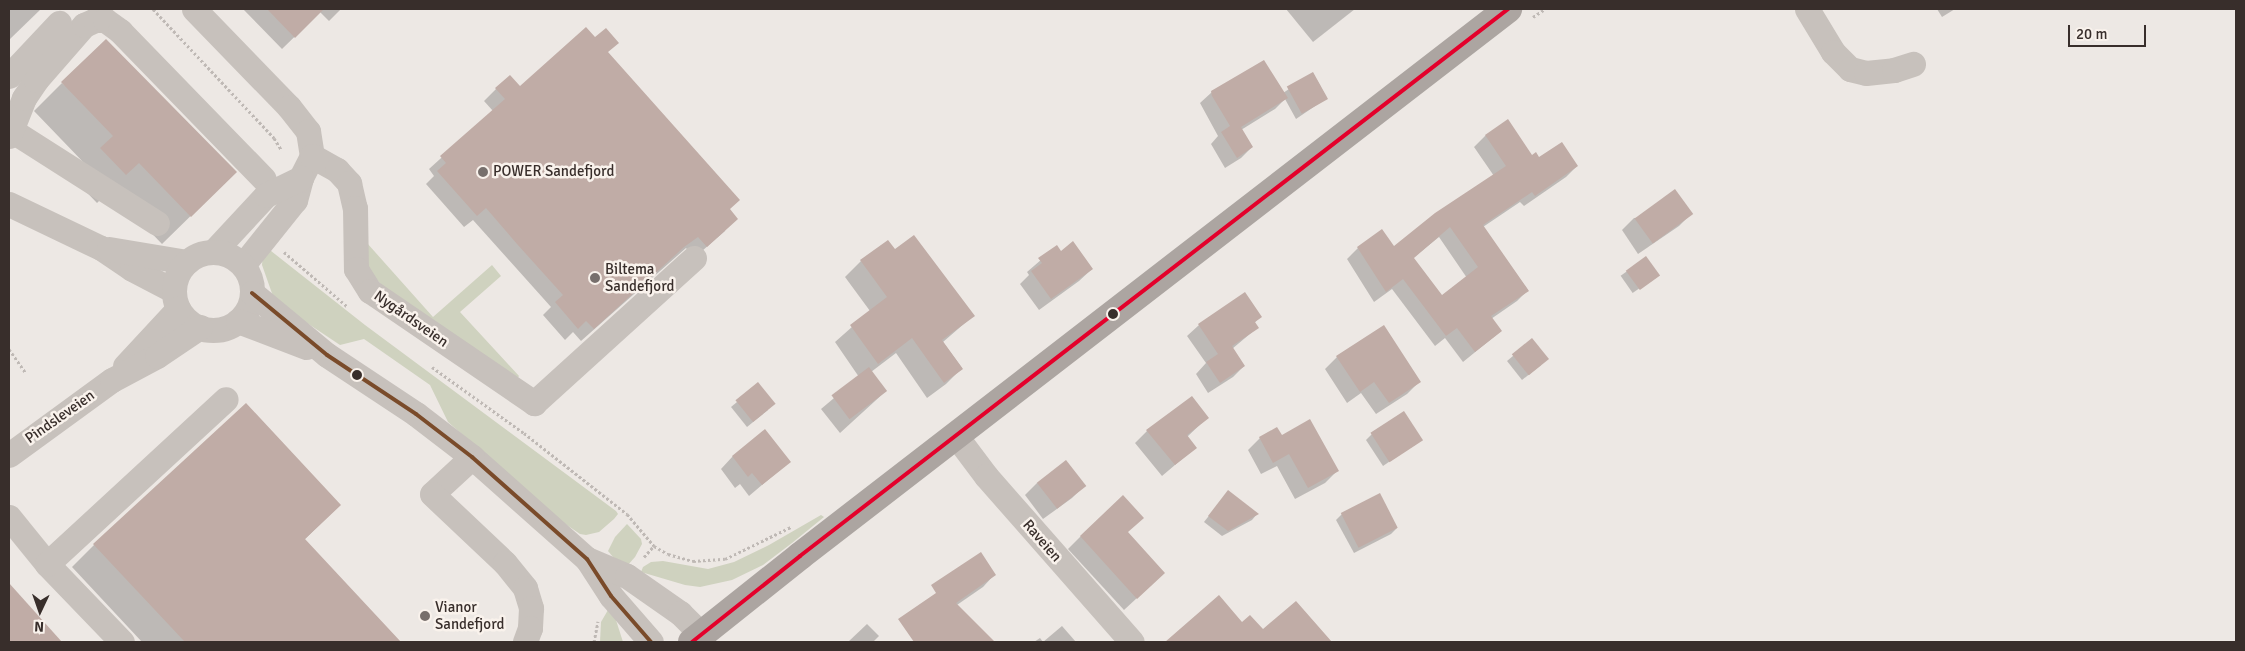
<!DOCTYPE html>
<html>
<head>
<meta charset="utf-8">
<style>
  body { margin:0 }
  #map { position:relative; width:2245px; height:651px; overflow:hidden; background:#ede8e4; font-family:Signika,sans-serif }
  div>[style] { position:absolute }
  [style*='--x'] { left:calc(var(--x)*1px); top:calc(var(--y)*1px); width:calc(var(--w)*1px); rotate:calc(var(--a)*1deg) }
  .green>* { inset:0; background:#cfd2bf }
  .shadow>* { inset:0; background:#0003; transform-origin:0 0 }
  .building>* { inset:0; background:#c0aca6; transform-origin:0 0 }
  .path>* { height:3px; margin-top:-1.5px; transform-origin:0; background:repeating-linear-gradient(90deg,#bfb9b5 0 2.5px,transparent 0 5px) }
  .minor>* { height:25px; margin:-12.5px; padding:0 12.5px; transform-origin:12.5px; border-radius:12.5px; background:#c7c1bc }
  .minor>.ring { margin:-12.5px; padding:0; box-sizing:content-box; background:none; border:25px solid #c7c1bc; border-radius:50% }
  .major>* { height:28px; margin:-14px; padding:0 14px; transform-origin:14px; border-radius:14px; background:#aca5a1 }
  .bus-1>* { height:4px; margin:-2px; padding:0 2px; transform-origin:2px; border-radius:2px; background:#e4002b }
  .bus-2>* { height:4px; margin:-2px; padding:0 2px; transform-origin:2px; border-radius:2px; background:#7a4b2a }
  .dots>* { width:14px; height:14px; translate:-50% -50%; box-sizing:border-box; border:2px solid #f9f2ec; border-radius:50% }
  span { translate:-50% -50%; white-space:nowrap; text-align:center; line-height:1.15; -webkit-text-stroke:5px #f9f2ec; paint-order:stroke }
  .poi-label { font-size:15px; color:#382e2b }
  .left { translate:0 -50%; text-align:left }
  .street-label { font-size:15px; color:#382e2b }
  .frame { position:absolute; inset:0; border:10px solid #382e2b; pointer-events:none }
  .north { position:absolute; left:15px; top:586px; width:50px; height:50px; -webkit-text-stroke:4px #f9f2ec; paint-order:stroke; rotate:183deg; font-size:14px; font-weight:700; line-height:20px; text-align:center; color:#382e2b }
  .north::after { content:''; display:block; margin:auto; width:18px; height:22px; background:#382e2b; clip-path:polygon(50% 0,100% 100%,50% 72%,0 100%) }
  .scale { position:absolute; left:2068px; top:25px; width:78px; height:22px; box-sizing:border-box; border:2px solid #382e2b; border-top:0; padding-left:6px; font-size:15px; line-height:18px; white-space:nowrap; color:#382e2b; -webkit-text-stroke:4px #f9f2ec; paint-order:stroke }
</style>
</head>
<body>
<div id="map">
  <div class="green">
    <i style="clip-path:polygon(367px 243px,433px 317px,492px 265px,501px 276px,460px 312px,519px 376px,517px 379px,385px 289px,370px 272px,362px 248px)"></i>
    <i style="clip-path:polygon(266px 247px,365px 325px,616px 511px,618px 514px,614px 519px,599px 532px,586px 535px,580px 534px,561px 521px,448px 422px,430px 385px,364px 339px,340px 345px,280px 305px,274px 299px,262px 265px,263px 253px)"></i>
    <i style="clip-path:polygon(821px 515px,824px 517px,792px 543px,763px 565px,732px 580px,700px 587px,685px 585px,641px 572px,643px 567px,651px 562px,663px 561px,708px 569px,734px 562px,769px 545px)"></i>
    <i style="clip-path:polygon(627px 524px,641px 539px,642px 544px,635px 557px,627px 566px,613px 557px,608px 551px,615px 537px)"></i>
    <i style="clip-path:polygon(608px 610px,615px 617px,623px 642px,600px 642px,601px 622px)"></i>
  </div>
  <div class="shadow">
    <i style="clip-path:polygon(9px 9px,41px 9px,9px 40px)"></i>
    <i style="clip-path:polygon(243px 9px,341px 9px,329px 21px,320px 12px,282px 49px)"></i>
    <i style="clip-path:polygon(1286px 9px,1355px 9px,1313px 42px)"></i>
    <i style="clip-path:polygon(1937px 9px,1955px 9px,1942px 17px)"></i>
    <i style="clip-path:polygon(607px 53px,729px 210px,725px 231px,694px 258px,686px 248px,581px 341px,573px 332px,565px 340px,543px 315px,551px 307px,473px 220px,464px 227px,426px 184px,434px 176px,429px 169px,493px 111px,484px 101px,496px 89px,520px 87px)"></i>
    <i style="clip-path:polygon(1313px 73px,1327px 98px,1296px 119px,1285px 99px,1275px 109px,1241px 130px,1252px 147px,1241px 158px,1225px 168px,1211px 144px,1218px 136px,1200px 103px,1212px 92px,1283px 93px)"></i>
    <i style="clip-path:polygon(62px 83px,207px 200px,162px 244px,110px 190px,97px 203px,73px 178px,86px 165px,34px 111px)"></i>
    <i style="clip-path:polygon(evenodd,1508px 121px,1532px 156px,1577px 166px,1566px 177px,1524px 206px,1520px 202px,1483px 227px,1528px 290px,1517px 301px,1491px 319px,1501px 331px,1463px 362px,1445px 338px,1435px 346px,1392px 289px,1374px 302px,1347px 259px,1358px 248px,1393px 248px,1494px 176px,1474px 147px,1485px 136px,1508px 121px,1439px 237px,1467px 278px,1442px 296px,1413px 258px,1439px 237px)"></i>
    <i style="clip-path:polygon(1691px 214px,1679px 226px,1638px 254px,1622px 230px,1634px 218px)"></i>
    <i style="clip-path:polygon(1057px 246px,1060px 252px,1092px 269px,1079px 281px,1039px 310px,1020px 284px,1029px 275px,1027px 272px)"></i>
    <i style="left:1646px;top:258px;width:21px;height:31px;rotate:55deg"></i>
    <i style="clip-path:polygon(861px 261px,973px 316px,943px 342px,962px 368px,946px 384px,927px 398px,896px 353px,871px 372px,886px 391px,840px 433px,821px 409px,859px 377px,835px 342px,870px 311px,845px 277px)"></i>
    <i style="clip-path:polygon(1260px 317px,1254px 323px,1257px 328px,1232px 349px,1244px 366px,1233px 377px,1208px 393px,1196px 374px,1206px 363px,1187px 336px,1199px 325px)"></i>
    <i style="clip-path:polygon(1532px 340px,1541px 365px,1522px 380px,1507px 361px)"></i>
    <i style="clip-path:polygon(1337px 357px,1419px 382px,1407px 394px,1376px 414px,1361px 393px,1347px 403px,1325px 369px)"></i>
    <i style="clip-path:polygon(737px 402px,768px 410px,747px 427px,731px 407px)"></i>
    <i style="clip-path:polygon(1207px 418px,1187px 437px,1195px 448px,1162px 476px,1135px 443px,1147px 431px)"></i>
    <i style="clip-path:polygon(1372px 434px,1421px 440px,1383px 466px,1366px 440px)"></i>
    <i style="clip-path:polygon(1281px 437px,1337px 471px,1325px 483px,1295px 499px,1277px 466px,1261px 474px,1248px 450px,1260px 438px)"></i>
    <i style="clip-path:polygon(733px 456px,789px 462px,749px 496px,740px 484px,735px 488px,721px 469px)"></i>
    <i style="clip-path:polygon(1037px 483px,1084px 486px,1072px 498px,1043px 519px,1025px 495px)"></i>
    <i style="clip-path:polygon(1223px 498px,1257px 514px,1252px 520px,1222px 536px,1204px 522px)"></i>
    <i style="clip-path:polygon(340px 505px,304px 540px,400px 642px,142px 642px,72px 567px,94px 545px)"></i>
    <i style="clip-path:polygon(1342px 514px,1397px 528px,1391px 534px,1354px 553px,1336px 520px)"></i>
    <i style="clip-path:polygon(1127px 532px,1151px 585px,1124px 610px,1068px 549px,1081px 536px)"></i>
    <i style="clip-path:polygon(995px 574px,983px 587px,954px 607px,936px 589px)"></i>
    <i style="clip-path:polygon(9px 585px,61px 642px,9px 642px)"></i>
    <i style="clip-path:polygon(1296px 602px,1331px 642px,1263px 642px,1259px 637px,1254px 642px,1168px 642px,1176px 634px,1242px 624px,1263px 631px)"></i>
    <i style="clip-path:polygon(867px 624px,879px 636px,873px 642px,848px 642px)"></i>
    <i style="clip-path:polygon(1062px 626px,1076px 642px,1034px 642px,1040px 638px,1043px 642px)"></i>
  </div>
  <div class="building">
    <i style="clip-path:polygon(267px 9px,324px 9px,295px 38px)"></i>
    <i style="clip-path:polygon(586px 27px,595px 37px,606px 28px,619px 43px,608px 52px,740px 200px,730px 209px,738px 219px,707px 247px,698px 237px,684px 247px,594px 329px,586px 321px,578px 329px,555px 302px,563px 295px,517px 244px,486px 208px,477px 216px,437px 171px,446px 163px,440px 156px,505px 99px,495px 88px,510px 75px,520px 86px)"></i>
    <i style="clip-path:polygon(106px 39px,237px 172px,191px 217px,139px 163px,126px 175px,100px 148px,113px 136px,61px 82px)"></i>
    <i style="clip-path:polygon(1264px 60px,1288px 98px,1241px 127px,1253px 147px,1237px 158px,1221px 132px,1230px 126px,1212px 96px,1211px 91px)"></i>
    <i style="left:1313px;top:72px;width:31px;height:30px;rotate:61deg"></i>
    <i style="clip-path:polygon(evenodd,1508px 119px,1532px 155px,1536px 152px,1539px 157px,1562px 142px,1578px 166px,1535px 196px,1532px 192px,1483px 225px,1529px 291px,1491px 316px,1502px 331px,1475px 352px,1457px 328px,1446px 336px,1403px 279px,1386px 292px,1357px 247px,1382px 229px,1394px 246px,1435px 213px,1506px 166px,1485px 135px,1508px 119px,1450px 227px,1478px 267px,1442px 295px,1414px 258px,1450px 227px)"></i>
    <i style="left:1675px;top:189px;width:31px;height:50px;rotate:54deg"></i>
    <i style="clip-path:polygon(914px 235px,975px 316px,942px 340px,963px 369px,944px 383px,912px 338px,878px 364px,850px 325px,887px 297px,860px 260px,888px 240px,895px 249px)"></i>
    <i style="clip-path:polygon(1073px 241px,1093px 269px,1051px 299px,1031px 271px,1042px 263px,1038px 258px,1057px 245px,1061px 251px)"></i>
    <i style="left:1646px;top:256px;width:24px;height:25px;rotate:54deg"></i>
    <i style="clip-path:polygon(1245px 292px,1262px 317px,1255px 322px,1259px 328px,1232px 346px,1245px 366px,1220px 383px,1206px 362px,1218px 354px,1198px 324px)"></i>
    <i style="clip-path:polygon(1384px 325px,1421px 382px,1389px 403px,1374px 382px,1360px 392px,1336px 356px)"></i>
    <i style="left:1532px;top:338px;width:27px;height:26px;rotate:51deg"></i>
    <i style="left:869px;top:367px;width:30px;height:47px;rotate:53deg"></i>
    <i style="left:758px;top:382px;width:28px;height:29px;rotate:51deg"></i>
    <i style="clip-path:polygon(1192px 396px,1209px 418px,1187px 435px,1197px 448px,1175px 465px,1146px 430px)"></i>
    <i style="clip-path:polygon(246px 403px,341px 505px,305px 539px,401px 642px,185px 642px,93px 544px)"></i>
    <i style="left:1404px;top:411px;width:35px;height:40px;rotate:57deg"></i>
    <i style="clip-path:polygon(1310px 419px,1339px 471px,1308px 488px,1289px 454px,1273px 463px,1259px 437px,1277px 427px,1282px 435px)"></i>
    <i style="clip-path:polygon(765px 429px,791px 462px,762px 485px,752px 473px,748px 477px,732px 456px)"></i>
    <i style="left:1066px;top:460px;width:33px;height:37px;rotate:52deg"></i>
    <i style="clip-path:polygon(1228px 490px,1259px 514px,1228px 531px,1208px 516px)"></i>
    <i style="left:1380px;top:493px;width:39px;height:44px;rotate:63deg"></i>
    <i style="clip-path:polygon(1123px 495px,1144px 518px,1128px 532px,1165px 573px,1137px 599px,1080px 536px)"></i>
    <i style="clip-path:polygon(981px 552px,996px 575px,956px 603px,995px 642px,914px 642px,898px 619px,936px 593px,931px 585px)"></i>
    <i style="clip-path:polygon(9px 583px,62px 642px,9px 642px)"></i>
    <i style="clip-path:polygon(1219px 595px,1242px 622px,1250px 615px,1263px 629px,1296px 601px,1332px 642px,1165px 642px)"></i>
  </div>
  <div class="path">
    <i style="--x:153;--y:9;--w:177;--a:46.8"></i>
    <i style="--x:274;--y:138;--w:13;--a:58"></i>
    <i style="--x:1533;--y:17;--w:14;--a:-34"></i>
    <i style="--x:284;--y:252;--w:84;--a:40.7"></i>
    <i style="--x:9;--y:349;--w:28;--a:55"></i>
    <i style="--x:432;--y:367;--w:113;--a:35.7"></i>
    <i style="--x:524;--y:433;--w:131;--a:38.2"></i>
    <i style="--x:627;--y:514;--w:42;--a:49.8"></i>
    <i style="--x:654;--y:546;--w:16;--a:30"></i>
    <i style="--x:668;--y:554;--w:26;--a:16"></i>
    <i style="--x:693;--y:561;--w:32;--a:-4"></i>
    <i style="--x:725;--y:559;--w:73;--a:-25.9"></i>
    <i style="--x:644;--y:557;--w:15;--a:-48"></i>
    <i style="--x:594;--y:642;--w:21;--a:-79"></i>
  </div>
  <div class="minor">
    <i style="--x:194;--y:9;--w:136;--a:45.9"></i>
    <i style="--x:289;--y:107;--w:31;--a:52"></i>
    <i style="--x:308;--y:131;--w:25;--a:81"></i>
    <i style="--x:312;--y:156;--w:25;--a:117"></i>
    <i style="--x:301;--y:178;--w:23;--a:105"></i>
    <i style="--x:295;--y:200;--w:83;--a:128.7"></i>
    <i style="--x:1807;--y:9;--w:50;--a:58.8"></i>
    <i style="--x:1833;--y:52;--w:24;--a:45"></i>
    <i style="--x:1850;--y:69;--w:16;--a:14"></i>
    <i style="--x:1866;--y:73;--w:28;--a:-6"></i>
    <i style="--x:1894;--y:70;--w:20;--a:-18"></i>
    <i style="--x:9;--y:76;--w:73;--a:-46.7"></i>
    <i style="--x:11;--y:130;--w:173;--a:32.5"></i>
    <i style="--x:9;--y:136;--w:41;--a:-68.5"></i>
    <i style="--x:24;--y:98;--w:22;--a:-56"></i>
    <i style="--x:36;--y:80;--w:73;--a:-48.9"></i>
    <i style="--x:84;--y:25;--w:12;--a:-24"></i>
    <i style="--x:95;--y:20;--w:10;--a:0"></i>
    <i style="--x:105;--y:20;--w:19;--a:36"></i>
    <i style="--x:120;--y:31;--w:206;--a:45.8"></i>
    <i style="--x:312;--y:156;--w:29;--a:29"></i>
    <i style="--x:337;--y:170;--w:18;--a:47"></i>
    <i style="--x:349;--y:183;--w:26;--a:77"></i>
    <i style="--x:355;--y:208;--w:61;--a:89.1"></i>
    <i style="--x:356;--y:269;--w:26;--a:58"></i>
    <i style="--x:370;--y:291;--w:199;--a:34.3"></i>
    <i style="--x:534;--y:403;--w:216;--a:-42.2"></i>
    <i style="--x:9;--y:204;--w:102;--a:25.6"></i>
    <i style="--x:101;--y:248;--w:37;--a:34"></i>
    <i style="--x:132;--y:269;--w:47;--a:27.6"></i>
    <i style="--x:109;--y:249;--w:79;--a:9.5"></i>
    <i style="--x:214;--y:251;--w:76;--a:-47.1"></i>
    <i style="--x:266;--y:195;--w:39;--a:-26"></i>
    <i class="ring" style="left:174px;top:252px;width:53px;height:53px"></i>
    <i style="--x:252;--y:293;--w:97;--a:39.6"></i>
    <i style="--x:327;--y:355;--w:107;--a:33.5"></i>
    <i style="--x:416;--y:414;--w:71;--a:37.5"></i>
    <i style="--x:472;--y:457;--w:154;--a:41.6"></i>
    <i style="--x:587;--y:559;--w:44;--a:57"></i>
    <i style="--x:611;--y:596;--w:61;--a:49"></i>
    <i style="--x:238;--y:321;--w:73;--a:20.9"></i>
    <i style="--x:125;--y:366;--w:78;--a:-47.1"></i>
    <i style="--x:956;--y:436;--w:50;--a:53.1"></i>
    <i style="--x:986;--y:476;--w:221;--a:48.7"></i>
    <i style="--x:9;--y:455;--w:127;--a:-36.1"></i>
    <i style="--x:112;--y:380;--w:51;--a:-28.1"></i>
    <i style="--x:157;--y:356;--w:52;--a:-34"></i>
    <i style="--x:472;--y:457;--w:54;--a:137.2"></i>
    <i style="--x:432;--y:494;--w:100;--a:43.4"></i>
    <i style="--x:505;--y:563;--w:32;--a:51"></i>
    <i style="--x:525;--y:588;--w:21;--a:73"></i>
    <i style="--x:531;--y:608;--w:20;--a:93"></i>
    <i style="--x:530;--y:628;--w:15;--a:110"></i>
    <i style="--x:9;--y:517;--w:60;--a:51"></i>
    <i style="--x:47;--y:564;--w:108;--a:46.1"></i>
    <i style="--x:587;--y:559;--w:43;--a:23"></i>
    <i style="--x:627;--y:576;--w:65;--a:34.9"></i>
    <i style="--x:680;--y:613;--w:30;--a:45"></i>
    <i style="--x:47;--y:564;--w:243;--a:-42.7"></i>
  </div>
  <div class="major">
    <i style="--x:692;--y:642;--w:138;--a:-38.5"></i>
    <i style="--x:800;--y:556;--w:895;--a:-37.69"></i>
  </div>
  <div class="bus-1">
    <i style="--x:692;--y:642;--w:138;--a:-38.5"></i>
    <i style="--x:800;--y:556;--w:895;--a:-37.69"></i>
  </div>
  <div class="bus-2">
    <i style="--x:252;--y:293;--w:97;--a:39.6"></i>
    <i style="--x:327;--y:355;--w:107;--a:33.5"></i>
    <i style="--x:416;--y:414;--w:71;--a:37.5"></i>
    <i style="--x:472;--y:457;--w:154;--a:41.6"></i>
    <i style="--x:587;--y:559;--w:44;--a:57"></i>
    <i style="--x:611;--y:596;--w:61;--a:49"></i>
  </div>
  <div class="dots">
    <i style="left:483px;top:172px;background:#776f6c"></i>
    <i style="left:595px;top:278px;background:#776f6c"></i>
    <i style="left:1113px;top:314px;background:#382e2b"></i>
    <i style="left:357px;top:375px;background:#382e2b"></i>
    <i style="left:425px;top:616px;background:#776f6c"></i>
  </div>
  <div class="poi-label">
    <span class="left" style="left:493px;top:172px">POWER Sandefjord</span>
    <span class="left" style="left:605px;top:278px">Biltema<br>Sandefjord</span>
    <span class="left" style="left:435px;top:616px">Vianor<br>Sandefjord</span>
  </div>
  <div class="street-label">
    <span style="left:411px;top:319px;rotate:35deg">Nygårdsveien</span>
    <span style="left:60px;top:417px;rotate:-35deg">Pindsleveien</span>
    <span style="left:1042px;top:541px;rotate:49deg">Raveien</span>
  </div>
  <div class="frame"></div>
  <div class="north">N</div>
  <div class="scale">20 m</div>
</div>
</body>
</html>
